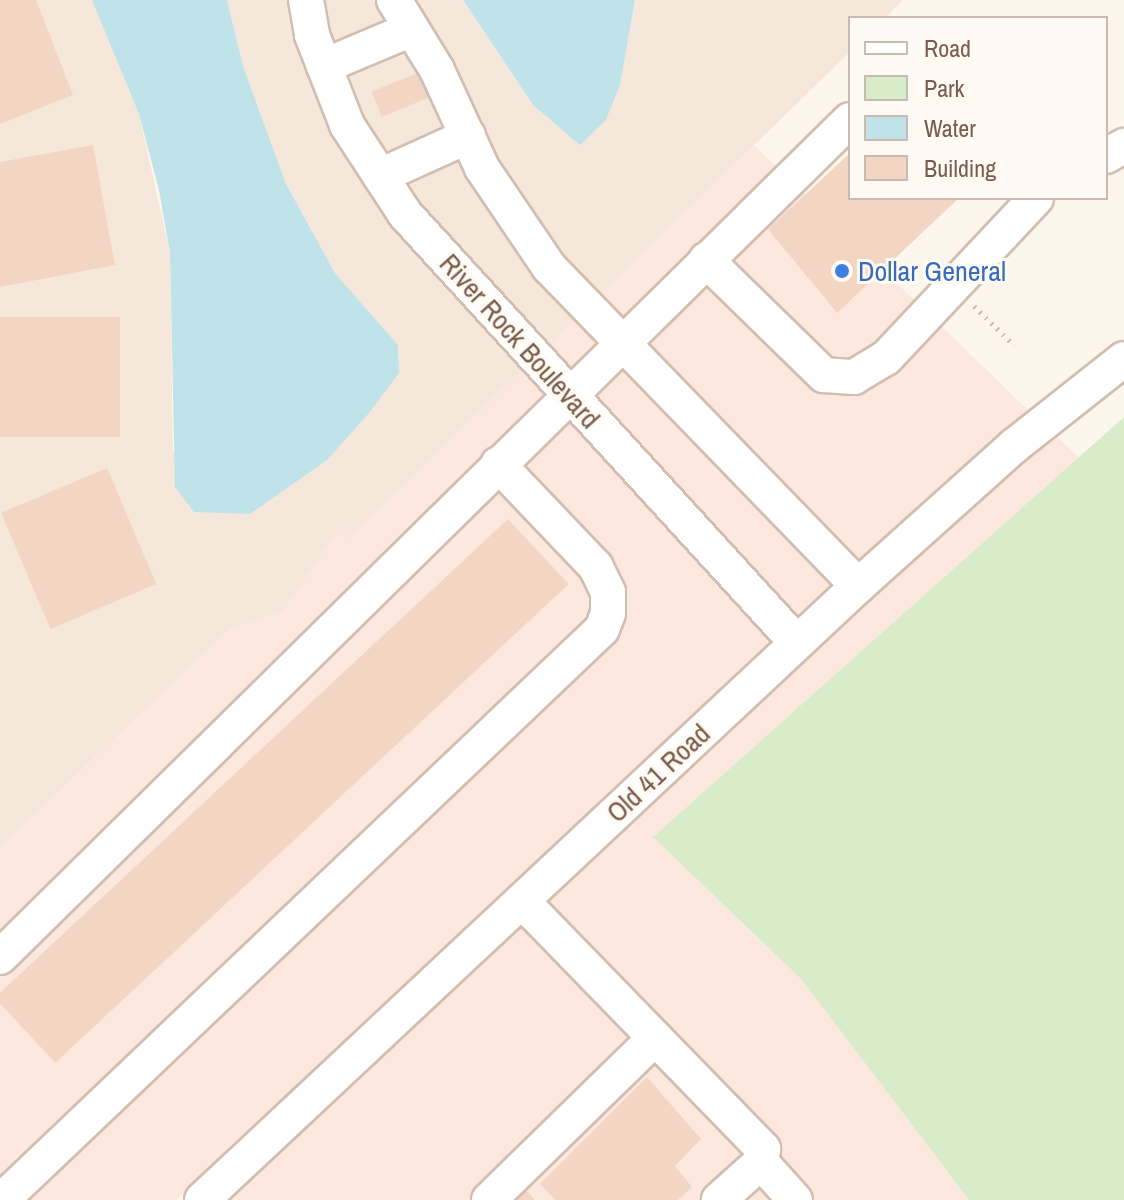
<!DOCTYPE html>
<html>
<head>
<meta charset="utf-8">
<style>
  body { margin:0 }
  #map { position:relative; width:1124px; height:1200px; overflow:hidden; background:#fdf6ec; font-family:"Archivo Narrow",sans-serif }
  div>[style] { position:absolute }
  [style*='--x'] { left:calc(var(--x)*1px); top:calc(var(--y)*1px); width:calc(var(--w)*1px); rotate:calc(var(--a)*1deg) }
  .residential>* { inset:0; background:#f5e8da }
  .commercial>* { inset:0; background:#fde8e0 }
  .green>* { inset:0; background:#d8ecc9 }
  .water>* { inset:0; background:#bfe3e8 }
  .building>* { inset:0; background:#f3d5c3; transform-origin:0 0 }
  .path>* { height:5px; margin-top:-2.5px; transform-origin:0; background:repeating-linear-gradient(90deg,#d9b8a5 0 2px,transparent 0 8px) }
  .roads { filter:drop-shadow(2px 0 #d1beb0) drop-shadow(-2px 0 #d1beb0) drop-shadow(0 2px #d1beb0) drop-shadow(0 -2px #d1beb0) }
  .minor>* { height:34px; margin:-17px; padding:0 17px; transform-origin:17px; border-radius:17px; background:#fff }
  .dots>* { width:22px; height:22px; translate:-50% -50%; box-sizing:border-box; border:4px solid #fffaf3; border-radius:50% }
  span { translate:-50% -50%; white-space:nowrap; text-align:center; line-height:1.15; -webkit-text-stroke:6px #fffaf3; paint-order:stroke }
  .shop-label { font-size:28px; color:#366cbe }
  .left { translate:0 -50%; text-align:left }
  .street-label { font-size:28px; color:#7a5c4d }
  .legend { position:absolute; left:848px; top:16px; width:260px; height:184px; box-sizing:border-box; background:#fffaf3; border:2px solid #cabbb1; margin:0; padding:10px 14px; list-style:none; font-size:24px; color:#7a5c4d }
  .legend li { display:flex; align-items:center; gap:16px; height:40px }
  .legend b { width:40px; border:2px solid #cabbb1 }
</style>
</head>
<body>
<div id="map">
  <div class="residential">
    <i style="clip-path:polygon(0 0,92px 0,112px 42px,139px 114px,170px 253px,173px 453px,399px 373px,398px 345px,335px 273px,286px 184px,243px 66px,227px 0,463px 0,533px 105px,606px 120px,620px 85px,635px 0,903px 0,885px 18px,850px 18px,850px 52px,347px 541px,342px 525px,282px 613px,231px 628px,0 848px)"></i>
  </div>
  <div class="commercial">
    <i style="clip-path:polygon(754px 145px,1029px 411px,845px 574px,176px 1200px,0 1200px,0 848px,231px 628px,282px 613px,342px 524px,347px 540px)"></i>
    <i style="clip-path:polygon(1055px 435px,1079px 458px,653px 837px,802px 980px,969px 1200px,227px 1200px,872px 598px)"></i>
  </div>
  <div class="green">
    <i style="clip-path:polygon(1124px 417px,1124px 1200px,969px 1200px,802px 980px,653px 837px)"></i>
  </div>
  <div class="water">
    <i style="clip-path:polygon(92px 0,227px 0,243px 66px,286px 184px,335px 273px,398px 345px,399px 373px,369px 413px,327px 460px,250px 514px,194px 512px,175px 487px,170px 253px,159px 190px,139px 114px)"></i>
    <i style="clip-path:polygon(463px 0,635px 0,620px 85px,606px 120px,580px 145px,533px 105px)"></i>
  </div>
  <div class="building">
    <i style="clip-path:polygon(0 0,36px 0,73px 95px,0 124px)"></i>
    <i style="left:430px;top:68px;width:27px;height:63px;rotate:68deg"></i>
    <i style="clip-path:polygon(93px 145px,115px 265px,0 287px,0 162px)"></i>
    <i style="clip-path:polygon(850px 153px,850px 198px,959px 198px,837px 313px,768px 229px)"></i>
    <i style="left:120px;top:317px;width:120px;height:120px;rotate:90deg"></i>
    <i style="left:107px;top:468px;width:126px;height:115px;rotate:67deg"></i>
    <i style="left:508px;top:519px;width:89px;height:702px;rotate:47deg"></i>
    <i style="clip-path:polygon(647px 1077px,701px 1139px,675px 1166px,692px 1187px,678px 1200px,555px 1200px,540px 1184px)"></i>
    <i style="clip-path:polygon(526px 1190px,535px 1200px,515px 1200px)"></i>
  </div>
  <div class="path">
    <i style="--x:974;--y:306;--w:56;--a:44.3"></i>
  </div>
  <div class="roads">
    <div class="minor">
      <i style="--x:306;--y:0;--w:36;--a:80"></i>
      <i style="--x:312;--y:35;--w:97;--a:68.7"></i>
      <i style="--x:347;--y:125;--w:106;--a:56.9"></i>
      <i style="--x:405;--y:214;--w:581;--a:47.58"></i>
      <i style="--x:394;--y:0;--w:82;--a:58.4"></i>
      <i style="--x:437;--y:70;--w:108;--a:65.3"></i>
      <i style="--x:482;--y:168;--w:120;--a:55.9"></i>
      <i style="--x:549;--y:267;--w:444;--a:45.9"></i>
      <i style="--x:324;--y:66;--w:95;--a:-22.8"></i>
      <i style="--x:1106;--y:156;--w:21;--a:-29"></i>
      <i style="--x:380;--y:176;--w:97;--a:-24.4"></i>
      <i style="--x:706;--y:260;--w:165;--a:44.3"></i>
      <i style="--x:824;--y:375;--w:30;--a:4"></i>
      <i style="--x:854;--y:377;--w:37;--a:-31"></i>
      <i style="--x:886;--y:358;--w:219;--a:-46.8"></i>
      <i style="--x:522;--y:901;--w:346;--a:45.8"></i>
      <i style="--x:763;--y:1149;--w:13;--a:99"></i>
      <i style="--x:761;--y:1162;--w:57;--a:137.9"></i>
      <i style="--x:0;--y:957;--w:1193;--a:-44.56"></i>
      <i style="--x:761;--y:1162;--w:51;--a:48.2"></i>
      <i style="--x:2;--y:1200;--w:828;--a:-43.58"></i>
      <i style="--x:602;--y:629;--w:17;--a:-69"></i>
      <i style="--x:608;--y:613;--w:21;--a:-90"></i>
      <i style="--x:608;--y:592;--w:28;--a:-116"></i>
      <i style="--x:596;--y:567;--w:142;--a:-133.6"></i>
      <i style="--x:202;--y:1200;--w:899;--a:-43.11"></i>
      <i style="--x:858;--y:586;--w:210;--a:-41.9"></i>
      <i style="--x:1014;--y:446;--w:140;--a:-38.3"></i>
      <i style="--x:489;--y:1200;--w:232;--a:-44.3"></i>
    </div>
  </div>
  <div class="dots">
    <i style="left:842px;top:271px;background:#3f7fe0"></i>
  </div>
  <div class="shop-label">
    <span class="left" style="left:858px;top:271px">Dollar General</span>
  </div>
  <div class="street-label">
    <span style="left:520px;top:341px;rotate:48deg">River Rock Boulevard</span>
    <span style="left:658px;top:773px;rotate:-43deg">Old 41 Road</span>
  </div>
  <ul class="legend">
  <li><b style="height:10px;background:#fff"></b>Road</li>
  <li><b style="height:22px;background:#d8ecc9"></b>Park</li>
  <li><b style="height:22px;background:#bfe3e8"></b>Water</li>
  <li><b style="height:22px;background:#f3d5c3"></b>Building</li>
  </ul>
</div>
</body>
</html>
